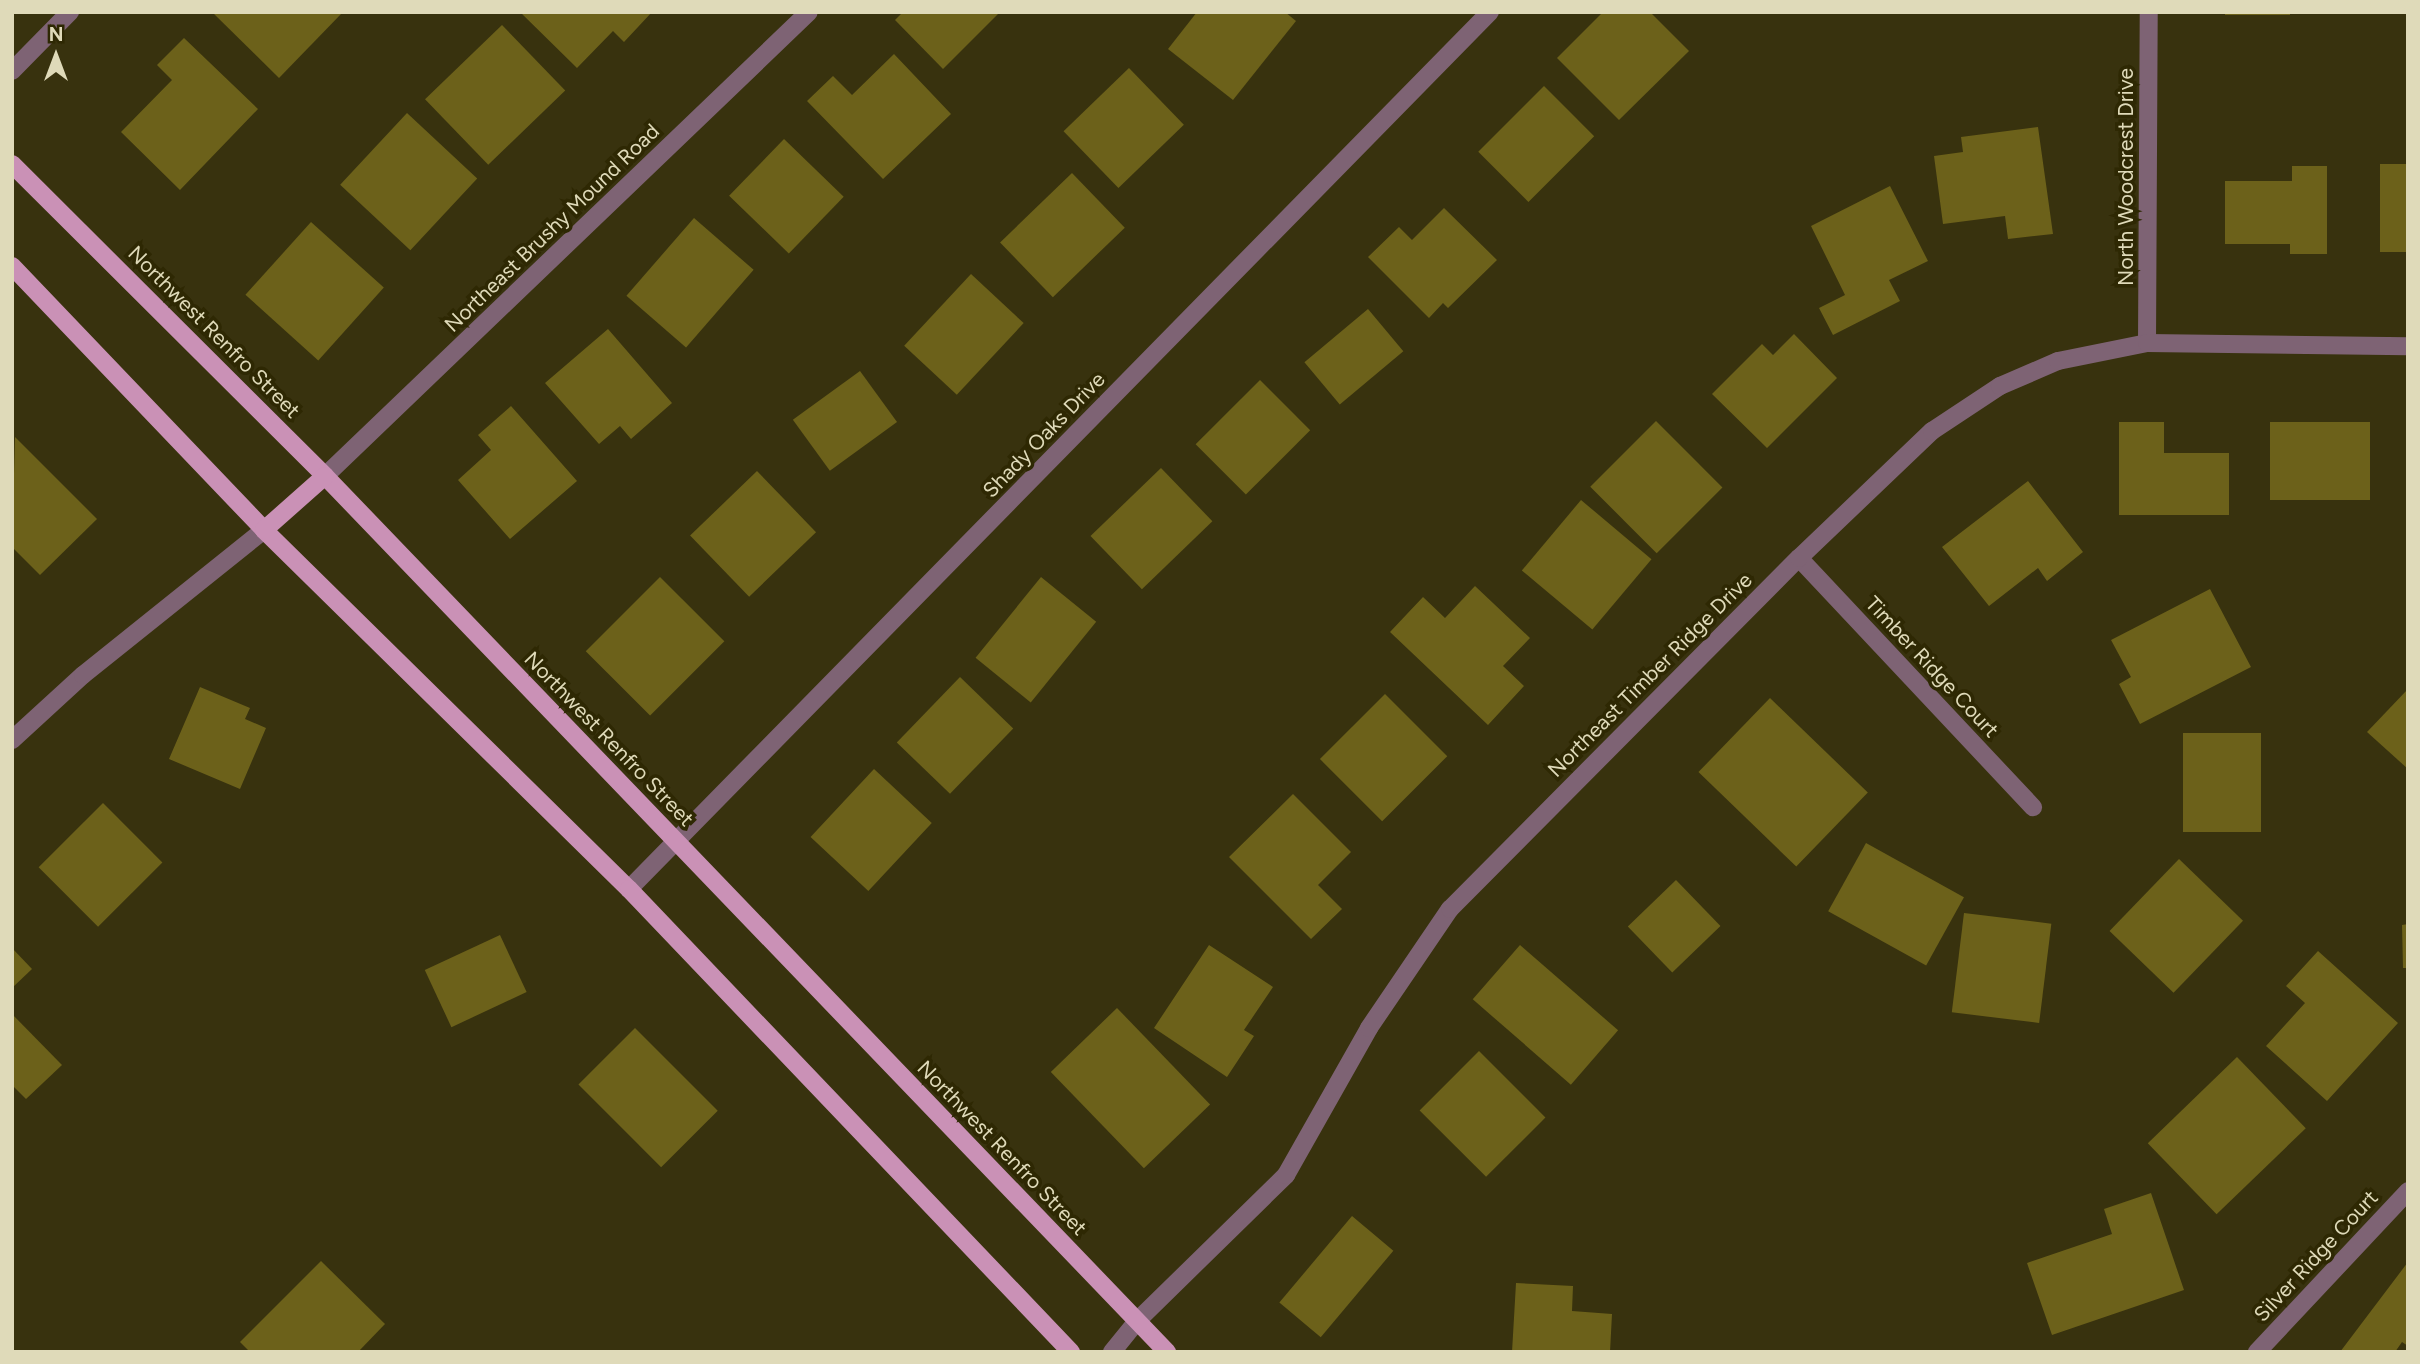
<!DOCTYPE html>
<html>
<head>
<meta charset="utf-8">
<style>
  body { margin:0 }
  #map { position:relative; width:2420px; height:1364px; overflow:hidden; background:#38320e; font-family:Figtree,sans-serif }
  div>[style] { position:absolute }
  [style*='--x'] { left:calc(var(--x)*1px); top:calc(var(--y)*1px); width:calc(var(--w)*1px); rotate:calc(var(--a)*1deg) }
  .building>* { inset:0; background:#6c611a; transform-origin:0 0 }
  .minor>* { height:18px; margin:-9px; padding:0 9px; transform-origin:9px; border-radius:9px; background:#7e6374 }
  .major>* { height:18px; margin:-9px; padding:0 9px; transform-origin:9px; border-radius:9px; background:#ca91b6 }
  span { translate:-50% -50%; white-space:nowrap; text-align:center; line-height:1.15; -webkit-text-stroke:7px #2e2803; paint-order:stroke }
  .street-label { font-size:21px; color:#dfdab9 }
  .frame { position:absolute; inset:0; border:14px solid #dfdab9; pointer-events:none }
  .north { position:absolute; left:21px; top:21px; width:70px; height:70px; -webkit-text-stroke:5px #2e2803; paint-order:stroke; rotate:0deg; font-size:19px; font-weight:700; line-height:28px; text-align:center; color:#dfdab9 }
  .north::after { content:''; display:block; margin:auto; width:24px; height:32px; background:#dfdab9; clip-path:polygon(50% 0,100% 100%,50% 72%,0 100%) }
</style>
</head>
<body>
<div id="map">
  <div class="building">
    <i style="clip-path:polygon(212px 12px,343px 12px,279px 78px)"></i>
    <i style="clip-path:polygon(520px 12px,652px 12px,624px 42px,613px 31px,577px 68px)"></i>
    <i style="clip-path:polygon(903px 12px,1000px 12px,943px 69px,895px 20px)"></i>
    <i style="clip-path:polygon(1197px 12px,1285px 12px,1296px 21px,1233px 100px,1168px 49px)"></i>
    <i style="clip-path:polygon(1603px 12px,1650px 12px,1689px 51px,1619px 120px,1557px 58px)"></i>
    <i style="left:2225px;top:12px;width:65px;height:3px"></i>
    <i style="left:502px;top:25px;width:91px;height:107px;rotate:46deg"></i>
    <i style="clip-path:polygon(184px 38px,258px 109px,180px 190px,121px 132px,172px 80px,157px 65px)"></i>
    <i style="clip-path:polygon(894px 54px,951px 114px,883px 179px,807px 101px,833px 76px,852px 95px)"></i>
    <i style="left:1129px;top:68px;width:79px;height:91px;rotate:46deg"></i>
    <i style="left:1544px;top:86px;width:71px;height:93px;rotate:45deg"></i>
    <i style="left:407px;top:113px;width:96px;height:98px;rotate:43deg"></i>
    <i style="clip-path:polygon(2038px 127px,2053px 234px,2008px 239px,2005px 216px,1943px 224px,1934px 156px,1963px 152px,1961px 137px)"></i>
    <i style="left:784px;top:139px;width:83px;height:79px;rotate:44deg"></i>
    <i style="left:2380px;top:164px;width:28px;height:88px"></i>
    <i style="clip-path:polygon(2292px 166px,2327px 166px,2327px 254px,2290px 254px,2290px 244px,2225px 244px,2225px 181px,2292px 181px)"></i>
    <i style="left:1072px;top:173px;width:76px;height:100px;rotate:46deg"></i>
    <i style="clip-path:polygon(1890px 186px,1928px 261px,1889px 280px,1900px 301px,1833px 335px,1819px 308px,1845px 295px,1811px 226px)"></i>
    <i style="clip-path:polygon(1444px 208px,1497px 260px,1448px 308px,1443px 303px,1429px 318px,1368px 257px,1399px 227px,1412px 240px)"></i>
    <i style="left:694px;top:218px;width:79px;height:103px;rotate:41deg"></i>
    <i style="left:311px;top:222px;width:98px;height:98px;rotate:42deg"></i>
    <i style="left:971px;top:274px;width:72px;height:98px;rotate:43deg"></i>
    <i style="left:1368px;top:309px;width:55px;height:83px;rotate:50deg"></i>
    <i style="clip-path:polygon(608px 329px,672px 403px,631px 439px,620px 426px,599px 444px,545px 383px)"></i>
    <i style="clip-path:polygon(1794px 334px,1837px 378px,1767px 448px,1712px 394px,1762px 344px,1773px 355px)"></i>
    <i style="left:860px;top:371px;width:63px;height:83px;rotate:54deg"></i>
    <i style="left:1260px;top:380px;width:71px;height:91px;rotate:45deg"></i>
    <i style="clip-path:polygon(511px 406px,577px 481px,510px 539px,458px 480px,491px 450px,478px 435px)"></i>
    <i style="left:1656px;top:421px;width:94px;height:93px;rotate:45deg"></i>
    <i style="clip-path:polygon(2119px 422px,2164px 422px,2164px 453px,2229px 453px,2229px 515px,2119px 515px)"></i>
    <i style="left:2270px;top:422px;width:100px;height:78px"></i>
    <i style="clip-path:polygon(15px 437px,97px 519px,40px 575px,12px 547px)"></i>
    <i style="left:1161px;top:468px;width:74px;height:98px;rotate:46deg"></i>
    <i style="left:757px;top:471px;width:85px;height:93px;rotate:46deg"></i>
    <i style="clip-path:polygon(2028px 481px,2083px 552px,2047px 581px,2038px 568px,1989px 606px,1942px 547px)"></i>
    <i style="left:1581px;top:500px;width:92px;height:92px;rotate:40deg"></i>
    <i style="left:660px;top:577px;width:91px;height:105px;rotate:45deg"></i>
    <i style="left:1041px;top:577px;width:71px;height:104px;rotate:39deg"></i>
    <i style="clip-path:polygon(1475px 586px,1530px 638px,1503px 666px,1524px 686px,1488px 725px,1390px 632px,1423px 597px,1445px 618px)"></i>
    <i style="clip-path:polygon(2210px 589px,2251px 667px,2140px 724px,2119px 684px,2131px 677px,2111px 640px)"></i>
    <i style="left:960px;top:677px;width:74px;height:91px;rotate:44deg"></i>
    <i style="clip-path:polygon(200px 687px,250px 708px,245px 719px,266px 728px,240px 789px,169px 759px)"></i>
    <i style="clip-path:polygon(2408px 689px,2408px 769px,2367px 732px)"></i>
    <i style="left:1385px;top:694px;width:88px;height:92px;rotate:45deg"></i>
    <i style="left:1770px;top:698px;width:136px;height:103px;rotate:44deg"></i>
    <i style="left:2183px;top:733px;width:78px;height:99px"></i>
    <i style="left:874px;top:769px;width:79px;height:93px;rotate:43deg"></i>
    <i style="clip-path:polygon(1293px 794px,1351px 852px,1318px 885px,1342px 909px,1311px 939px,1229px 857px)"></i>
    <i style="left:103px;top:803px;width:84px;height:91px;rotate:45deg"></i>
    <i style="left:1866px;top:843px;width:112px;height:78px;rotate:29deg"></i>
    <i style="left:2179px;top:859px;width:89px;height:100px;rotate:44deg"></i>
    <i style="left:1676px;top:880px;width:64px;height:67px;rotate:46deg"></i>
    <i style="left:1964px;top:913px;width:88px;height:100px;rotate:7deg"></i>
    <i style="clip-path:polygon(2408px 924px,2408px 968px,2403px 968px,2402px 925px)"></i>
    <i style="left:500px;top:935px;width:63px;height:83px;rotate:65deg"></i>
    <i style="clip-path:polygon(1209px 945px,1273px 987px,1244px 1030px,1254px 1036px,1227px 1077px,1154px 1028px)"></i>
    <i style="left:1520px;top:945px;width:130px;height:72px;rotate:41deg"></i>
    <i style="clip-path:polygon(12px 948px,32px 969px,12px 988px)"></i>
    <i style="clip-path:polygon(2318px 951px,2398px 1023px,2327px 1101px,2266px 1046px,2305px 1003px,2286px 986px)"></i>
    <i style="left:1117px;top:1008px;width:134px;height:92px;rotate:46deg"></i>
    <i style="clip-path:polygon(12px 1014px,62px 1065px,26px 1099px,12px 1085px)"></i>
    <i style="left:635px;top:1028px;width:117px;height:80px;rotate:45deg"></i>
    <i style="left:1479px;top:1051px;width:94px;height:84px;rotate:45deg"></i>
    <i style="left:2237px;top:1057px;width:99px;height:124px;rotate:46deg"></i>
    <i style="clip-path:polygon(2151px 1193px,2184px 1290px,2052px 1335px,2027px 1263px,2112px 1234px,2104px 1209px)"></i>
    <i style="left:1352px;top:1216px;width:54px;height:113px;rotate:40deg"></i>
    <i style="clip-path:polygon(321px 1261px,385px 1324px,358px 1352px,250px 1352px,240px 1342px)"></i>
    <i style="clip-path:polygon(2408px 1262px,2408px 1346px,2402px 1342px,2395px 1352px,2340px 1352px)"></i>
    <i style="clip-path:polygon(1516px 1283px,1573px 1286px,1572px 1311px,1612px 1314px,1610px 1352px,1512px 1352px)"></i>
  </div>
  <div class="minor">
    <i style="--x:12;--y:71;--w:83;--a:-45.5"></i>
    <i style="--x:2147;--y:343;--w:331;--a:-89.7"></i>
    <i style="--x:325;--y:476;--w:670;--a:-43.79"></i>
    <i style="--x:1799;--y:558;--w:342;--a:46.8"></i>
    <i style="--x:12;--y:740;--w:96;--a:-42.5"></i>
    <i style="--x:83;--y:675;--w:232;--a:-38.7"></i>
    <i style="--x:629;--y:889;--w:1229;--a:-45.53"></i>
    <i style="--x:1112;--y:1352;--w:40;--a:-51"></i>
    <i style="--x:1137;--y:1321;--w:209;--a:-44.4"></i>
    <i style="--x:1286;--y:1175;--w:169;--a:-60.5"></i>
    <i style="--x:1369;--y:1028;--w:144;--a:-55.8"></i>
    <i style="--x:1450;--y:909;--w:495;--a:-45.2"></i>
    <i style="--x:1799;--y:558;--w:184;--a:-43.7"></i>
    <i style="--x:1932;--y:431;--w:82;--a:-33.5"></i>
    <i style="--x:2000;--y:386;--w:63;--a:-23.3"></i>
    <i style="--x:2058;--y:361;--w:91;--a:-11.4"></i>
    <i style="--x:2147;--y:343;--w:261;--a:0.7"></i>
    <i style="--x:2257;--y:1352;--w:221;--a:-46.8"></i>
  </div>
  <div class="major">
    <i style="--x:12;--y:164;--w:442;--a:44.9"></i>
    <i style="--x:325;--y:476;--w:1215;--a:46.13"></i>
    <i style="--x:12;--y:266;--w:365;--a:46.3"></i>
    <i style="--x:264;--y:530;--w:512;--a:44.53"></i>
    <i style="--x:629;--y:889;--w:640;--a:46.33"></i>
    <i style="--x:264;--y:530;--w:81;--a:-41.5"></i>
  </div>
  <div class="street-label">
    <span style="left:2126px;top:177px;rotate:-90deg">North Woodcrest Drive</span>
    <span style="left:552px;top:228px;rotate:-44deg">Northeast Brushy Mound Road</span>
    <span style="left:214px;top:332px;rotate:45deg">Northwest Renfro Street</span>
    <span style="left:1044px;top:435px;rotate:-46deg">Shady Oaks Drive</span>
    <span style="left:1932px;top:667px;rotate:47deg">Timber Ridge Court</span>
    <span style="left:1650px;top:675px;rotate:-45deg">Northeast Timber Ridge Drive</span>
    <span style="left:609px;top:739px;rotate:46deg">Northwest Renfro Street</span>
    <span style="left:1002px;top:1148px;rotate:46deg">Northwest Renfro Street</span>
    <span style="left:2316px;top:1256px;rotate:-47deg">Silver Ridge Court</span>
  </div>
  <div class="frame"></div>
  <div class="north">N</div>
</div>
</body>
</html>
